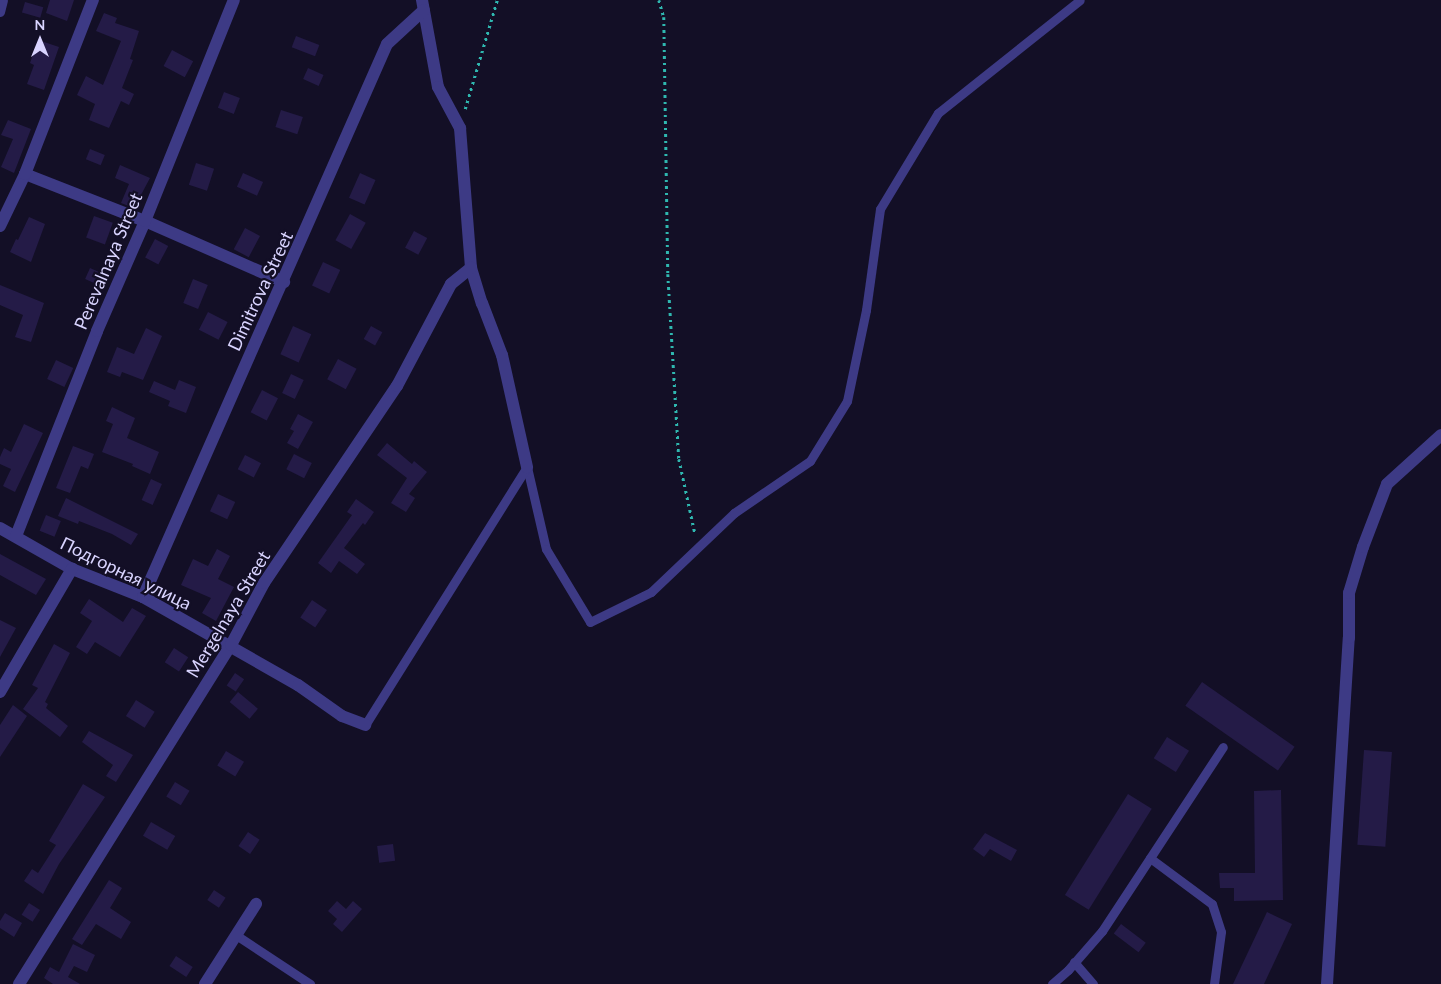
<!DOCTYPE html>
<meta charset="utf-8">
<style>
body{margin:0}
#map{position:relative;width:1441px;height:984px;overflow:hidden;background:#130f26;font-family:Lato,sans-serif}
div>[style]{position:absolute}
.building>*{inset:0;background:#241b47;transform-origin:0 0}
.path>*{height:2.5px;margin-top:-1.25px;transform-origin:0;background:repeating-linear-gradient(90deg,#2fb8b0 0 2.5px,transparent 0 6.5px)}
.service>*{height:9px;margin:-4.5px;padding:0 4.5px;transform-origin:4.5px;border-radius:4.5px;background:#3d3a85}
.minor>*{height:12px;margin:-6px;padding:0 6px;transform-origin:6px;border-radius:6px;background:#3d3a85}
span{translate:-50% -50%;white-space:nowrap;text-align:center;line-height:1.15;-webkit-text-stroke:4.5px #130f26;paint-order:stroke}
.street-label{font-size:18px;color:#d9d4ff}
.north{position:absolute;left:15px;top:15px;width:50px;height:50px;-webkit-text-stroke:4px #130f26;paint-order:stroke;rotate:0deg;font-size:14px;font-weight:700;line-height:20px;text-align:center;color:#d9d4ff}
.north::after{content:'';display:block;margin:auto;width:18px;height:22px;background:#d9d4ff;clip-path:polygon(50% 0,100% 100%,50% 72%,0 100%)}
</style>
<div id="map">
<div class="building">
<i style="clip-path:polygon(50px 0,74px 0,67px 21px,46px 13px)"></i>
<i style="left:25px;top:2px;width:19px;height:11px;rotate:16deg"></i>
<i style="clip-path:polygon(104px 13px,117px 18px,115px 23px,139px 31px,130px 59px,133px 60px,122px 88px,134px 94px,129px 105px,121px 101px,109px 128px,89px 120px,95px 104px,77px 95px,86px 76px,103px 85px,121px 41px,96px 31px)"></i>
<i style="left:296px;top:36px;width:25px;height:12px;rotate:21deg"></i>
<i style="clip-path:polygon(38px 40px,59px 47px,44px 90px,27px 84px,34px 65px,30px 63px)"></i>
<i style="left:172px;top:50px;width:24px;height:18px;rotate:28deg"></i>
<i style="left:308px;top:68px;width:17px;height:12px;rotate:24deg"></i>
<i style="left:224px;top:92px;width:17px;height:17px;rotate:21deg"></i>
<i style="left:281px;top:110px;width:23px;height:18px;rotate:18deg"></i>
<i style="clip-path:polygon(8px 120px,31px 129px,14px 173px,1px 167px,13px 139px,1px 135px)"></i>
<i style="left:90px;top:149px;width:16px;height:11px;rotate:22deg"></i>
<i style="left:196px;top:163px;width:19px;height:23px;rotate:18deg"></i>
<i style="clip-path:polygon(120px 165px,150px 178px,134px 208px,121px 203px,129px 184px,115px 178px)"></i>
<i style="left:243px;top:173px;width:22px;height:15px;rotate:24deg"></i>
<i style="left:360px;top:173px;width:17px;height:27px;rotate:24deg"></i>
<i style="left:350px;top:214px;width:18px;height:30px;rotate:29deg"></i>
<i style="left:94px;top:216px;width:20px;height:23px;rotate:20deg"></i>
<i style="clip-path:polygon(29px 217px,45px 224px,31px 262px,10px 252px,16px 239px,18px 240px)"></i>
<i style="left:245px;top:228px;width:17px;height:24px;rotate:28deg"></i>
<i style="left:414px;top:231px;width:15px;height:19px;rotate:28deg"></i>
<i style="left:155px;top:239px;width:15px;height:21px;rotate:28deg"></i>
<i style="left:323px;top:262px;width:19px;height:26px;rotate:25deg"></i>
<i style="left:90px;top:268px;width:17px;height:12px;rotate:24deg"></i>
<i style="left:193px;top:279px;width:16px;height:26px;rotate:22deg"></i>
<i style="clip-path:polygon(0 285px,44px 303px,31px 342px,15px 337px,23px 315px,0 305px)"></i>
<i style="left:208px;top:312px;width:22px;height:20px;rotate:27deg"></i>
<i style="left:293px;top:326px;width:20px;height:31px;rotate:24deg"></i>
<i style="left:371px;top:326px;width:13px;height:15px;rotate:29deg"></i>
<i style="clip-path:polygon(146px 328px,162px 336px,143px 380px,122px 372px,120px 377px,107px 372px,117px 347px,134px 354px)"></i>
<i style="left:338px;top:359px;width:21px;height:23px;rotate:28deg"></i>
<i style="left:56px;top:360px;width:19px;height:21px;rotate:25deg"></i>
<i style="left:291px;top:374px;width:14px;height:21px;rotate:25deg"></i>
<i style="clip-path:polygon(179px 380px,196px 387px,186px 413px,168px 406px,170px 401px,149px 392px,154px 381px,175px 390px)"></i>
<i style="left:262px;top:390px;width:18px;height:25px;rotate:27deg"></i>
<i style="clip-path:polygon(112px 407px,135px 418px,127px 438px,159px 452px,150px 474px,132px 466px,133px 464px,102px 452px,113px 424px,106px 421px)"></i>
<i style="clip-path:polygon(298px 414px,313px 422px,298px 449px,287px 443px,294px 431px,290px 429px)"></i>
<i style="clip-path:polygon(24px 424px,43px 433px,15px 492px,3px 486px,11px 469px,0 464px,0 457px,4px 448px,11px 452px)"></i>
<i style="clip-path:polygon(387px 443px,412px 464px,414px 461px,427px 472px,409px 494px,415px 498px,406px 512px,391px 503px,407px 478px,377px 455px)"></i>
<i style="clip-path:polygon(73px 446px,94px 454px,88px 469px,81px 466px,70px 493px,56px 488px)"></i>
<i style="left:294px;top:454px;width:20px;height:17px;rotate:27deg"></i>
<i style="left:245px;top:455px;width:18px;height:16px;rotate:27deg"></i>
<i style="left:151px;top:479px;width:12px;height:23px;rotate:24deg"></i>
<i style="left:218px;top:494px;width:19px;height:19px;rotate:25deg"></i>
<i style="clip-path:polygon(66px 498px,138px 534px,131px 545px,112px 534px,79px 521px,78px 524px,58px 516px)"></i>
<i style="clip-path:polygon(356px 499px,374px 512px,365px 525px,363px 523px,344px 548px,365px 564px,357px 574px,339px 561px,331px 573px,318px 563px,352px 515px,347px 512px)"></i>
<i style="left:46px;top:515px;width:16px;height:17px;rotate:22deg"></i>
<i style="clip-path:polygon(217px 549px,230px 556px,218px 579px,234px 587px,216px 621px,202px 613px,211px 598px,181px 585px,193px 559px,208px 566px)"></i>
<i style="clip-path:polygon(0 554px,46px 579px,36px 595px,0 575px)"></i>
<i style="clip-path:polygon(89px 599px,123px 622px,132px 608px,146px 616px,120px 657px,95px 642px,87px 654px,76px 647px,92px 621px,80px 613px)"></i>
<i style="left:312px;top:600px;width:18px;height:21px;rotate:34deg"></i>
<i style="clip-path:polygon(0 620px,16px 628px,0 657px)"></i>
<i style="clip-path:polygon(54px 644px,70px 653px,45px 702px,48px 704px,46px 708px,68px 726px,60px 737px,23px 709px,38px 688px,32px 685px)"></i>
<i style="left:174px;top:648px;width:17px;height:17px;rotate:33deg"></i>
<i style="left:235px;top:673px;width:11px;height:15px;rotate:34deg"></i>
<i style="left:1202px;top:682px;width:113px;height:29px;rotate:35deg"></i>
<i style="left:238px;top:692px;width:26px;height:13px;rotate:40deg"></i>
<i style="left:136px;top:700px;width:22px;height:19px;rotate:32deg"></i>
<i style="clip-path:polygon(13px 705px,27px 716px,0 757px,0 725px)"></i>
<i style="clip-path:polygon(89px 731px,133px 755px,116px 782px,106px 776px,113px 765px,82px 742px)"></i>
<i style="left:1167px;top:737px;width:26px;height:25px;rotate:32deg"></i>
<i style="left:1364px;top:750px;width:28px;height:95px;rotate:4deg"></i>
<i style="left:226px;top:751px;width:21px;height:17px;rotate:31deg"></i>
<i style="left:175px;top:782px;width:17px;height:17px;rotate:31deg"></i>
<i style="clip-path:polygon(83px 784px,105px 797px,59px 864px,43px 894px,24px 881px,32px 869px,38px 873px,56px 845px,49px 841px)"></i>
<i style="clip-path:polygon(1281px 790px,1283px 900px,1234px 901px,1234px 888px,1220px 888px,1219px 873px,1255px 873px,1254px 791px)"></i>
<i style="left:1128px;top:794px;width:28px;height:119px;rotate:32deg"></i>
<i style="left:151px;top:822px;width:28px;height:16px;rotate:30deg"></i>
<i style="left:248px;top:832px;width:14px;height:17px;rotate:34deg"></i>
<i style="clip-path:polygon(985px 833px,1017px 850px,1011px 861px,990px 849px,984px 857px,973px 849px)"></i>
<i style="left:393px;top:844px;width:17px;height:16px;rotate:83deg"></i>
<i style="clip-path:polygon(109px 880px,122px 888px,110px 908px,131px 922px,121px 939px,96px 924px,82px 945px,72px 939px)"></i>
<i style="left:214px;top:890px;width:14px;height:12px;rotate:34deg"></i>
<i style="clip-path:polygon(337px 901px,346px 909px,353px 901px,362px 909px,342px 932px,333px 924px,337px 919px,328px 911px)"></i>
<i style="left:29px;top:903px;width:13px;height:14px;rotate:32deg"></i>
<i style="clip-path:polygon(1267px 912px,1292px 924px,1264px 984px,1233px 984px)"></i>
<i style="clip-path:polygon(5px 913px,22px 923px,14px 937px,0 928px,0 921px)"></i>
<i style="left:1121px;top:924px;width:31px;height:12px;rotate:37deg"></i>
<i style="clip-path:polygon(73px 944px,95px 955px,87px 972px,74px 966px,68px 977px,80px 984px,53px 984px,44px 978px,50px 967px,59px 972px)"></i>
<i style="left:176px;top:956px;width:20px;height:12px;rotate:33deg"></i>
</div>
<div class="path">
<i style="left:659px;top:0;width:18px;rotate:74deg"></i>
<i style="left:664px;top:17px;width:257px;rotate:89.1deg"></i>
<i style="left:668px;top:274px;width:185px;rotate:86.6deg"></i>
<i style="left:679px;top:459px;width:76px;rotate:77.8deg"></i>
<i style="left:465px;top:109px;width:114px;rotate:-73.6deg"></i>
</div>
<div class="service">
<i style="left:0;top:12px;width:12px;rotate:-76deg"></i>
<i style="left:527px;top:467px;width:84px;rotate:77deg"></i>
<i style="left:546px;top:549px;width:85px;rotate:58.9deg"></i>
<i style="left:590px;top:622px;width:68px;rotate:-26.2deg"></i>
<i style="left:651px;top:592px;width:115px;rotate:-43.6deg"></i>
<i style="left:734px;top:513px;width:92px;rotate:-34.4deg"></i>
<i style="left:810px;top:461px;width:70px;rotate:-58.3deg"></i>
<i style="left:847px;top:401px;width:93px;rotate:-78.2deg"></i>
<i style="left:866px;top:310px;width:102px;rotate:-82.1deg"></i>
<i style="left:880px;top:209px;width:112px;rotate:-58.9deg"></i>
<i style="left:938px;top:113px;width:181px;rotate:-38.5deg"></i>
<i style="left:365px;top:725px;width:305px;rotate:-57.9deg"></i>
<i style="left:1150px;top:858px;width:77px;rotate:36.6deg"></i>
<i style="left:1212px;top:904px;width:29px;rotate:72deg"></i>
<i style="left:1221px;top:932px;width:52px;rotate:97.7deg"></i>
<i style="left:236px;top:935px;width:89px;rotate:33.5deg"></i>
<i style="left:1074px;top:962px;width:29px;rotate:49deg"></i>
<i style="left:1052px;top:984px;width:21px;rotate:-41deg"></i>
<i style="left:1068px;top:970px;width:52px;rotate:-48.9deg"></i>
<i style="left:1102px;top:931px;width:220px;rotate:-56.7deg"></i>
</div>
<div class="minor">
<i style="left:422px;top:0;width:88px;rotate:79.6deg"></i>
<i style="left:438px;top:87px;width:47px;rotate:61.8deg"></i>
<i style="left:460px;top:128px;width:140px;rotate:85.5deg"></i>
<i style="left:471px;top:268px;width:37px;rotate:73deg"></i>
<i style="left:482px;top:303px;width:56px;rotate:69deg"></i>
<i style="left:502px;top:355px;width:115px;rotate:77.4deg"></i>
<i style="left:25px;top:174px;width:129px;rotate:21.4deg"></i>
<i style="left:145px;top:221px;width:152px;rotate:23.7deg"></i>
<i style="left:0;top:226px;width:58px;rotate:-64.3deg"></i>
<i style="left:25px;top:174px;width:187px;rotate:-68.7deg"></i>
<i style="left:0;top:528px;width:83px;rotate:29.7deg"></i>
<i style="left:72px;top:569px;width:76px;rotate:21.5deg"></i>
<i style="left:143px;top:597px;width:178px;rotate:29.6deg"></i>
<i style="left:298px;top:685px;width:54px;rotate:35.2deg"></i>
<i style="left:342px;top:716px;width:25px;rotate:21deg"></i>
<i style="left:16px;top:536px;width:220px;rotate:-68.4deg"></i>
<i style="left:97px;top:331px;width:120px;rotate:-66.4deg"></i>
<i style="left:145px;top:221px;width:238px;rotate:-68.1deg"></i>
<i style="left:143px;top:597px;width:604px;rotate:-66.19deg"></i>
<i style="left:387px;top:44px;width:50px;rotate:-42.6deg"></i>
<i style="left:0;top:692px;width:143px;rotate:-59.7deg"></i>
<i style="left:19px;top:984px;width:400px;rotate:-58deg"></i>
<i style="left:231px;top:645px;width:70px;rotate:-62deg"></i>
<i style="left:264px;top:583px;width:238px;rotate:-56deg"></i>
<i style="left:397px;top:386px;width:115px;rotate:-62.1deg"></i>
<i style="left:451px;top:284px;width:26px;rotate:-39deg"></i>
<i style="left:205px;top:984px;width:95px;rotate:-57.5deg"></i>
<i style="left:1327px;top:984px;width:347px;rotate:-86.4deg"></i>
<i style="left:1349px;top:638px;width:45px;rotate:-90deg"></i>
<i style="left:1349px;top:593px;width:48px;rotate:-73.1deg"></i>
<i style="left:1363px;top:547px;width:67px;rotate:-69.1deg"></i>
<i style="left:1387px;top:484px;width:73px;rotate:-42.2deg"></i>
</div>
<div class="street-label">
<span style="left:108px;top:261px;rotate:-67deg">Perevalnaya Street</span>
<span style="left:260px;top:291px;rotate:-65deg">Dimitrova Street</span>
<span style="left:126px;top:573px;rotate:26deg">Подгорная улица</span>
<span style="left:228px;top:614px;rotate:-59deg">Mergelnaya Street</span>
</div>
<div class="north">N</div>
</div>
